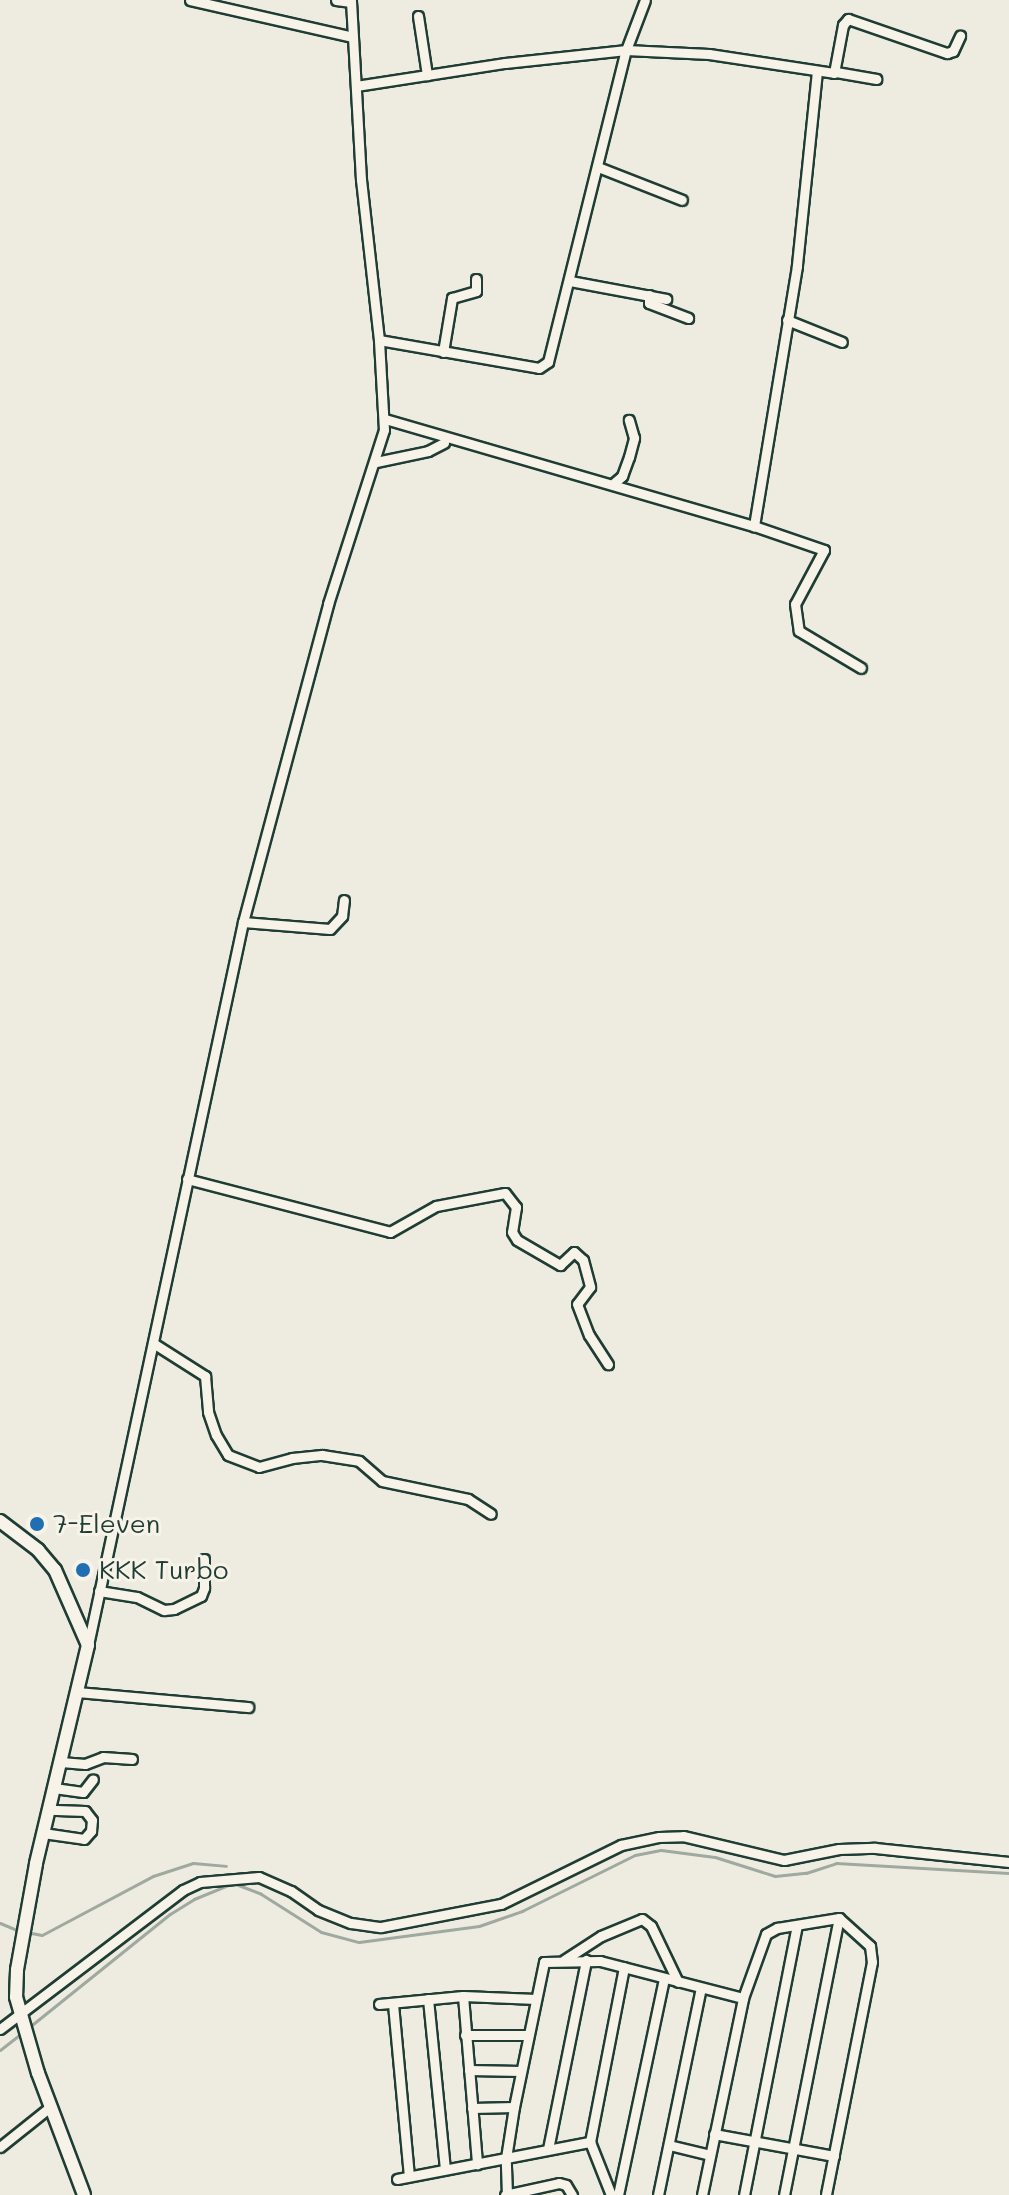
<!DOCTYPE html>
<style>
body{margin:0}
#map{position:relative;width:1009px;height:2195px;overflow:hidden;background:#eeece1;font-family:Mali,sans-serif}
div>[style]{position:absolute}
.stream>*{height:3px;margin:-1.5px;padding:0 1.5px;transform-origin:1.5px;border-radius:1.5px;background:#9fa99f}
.roads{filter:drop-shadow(2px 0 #1f3d34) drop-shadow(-2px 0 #1f3d34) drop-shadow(0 2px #1f3d34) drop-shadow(0 -2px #1f3d34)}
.minor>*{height:9px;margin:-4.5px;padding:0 4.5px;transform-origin:4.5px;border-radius:4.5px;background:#f7f3e8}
.major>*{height:12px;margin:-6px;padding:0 6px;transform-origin:6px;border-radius:6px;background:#f7f3e8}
.dots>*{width:22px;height:22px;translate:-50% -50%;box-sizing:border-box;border:4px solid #f7f3e8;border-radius:50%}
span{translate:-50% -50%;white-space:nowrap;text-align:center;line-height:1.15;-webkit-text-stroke:6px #f7f3e8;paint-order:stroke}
.poi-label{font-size:26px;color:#1f3d34}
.left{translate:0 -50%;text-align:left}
</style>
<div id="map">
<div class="stream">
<i style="left:0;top:1923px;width:21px;rotate:23deg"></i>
<i style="left:26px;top:1932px;width:16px;rotate:11deg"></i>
<i style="left:42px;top:1935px;width:126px;rotate:-28deg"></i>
<i style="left:153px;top:1876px;width:42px;rotate:-18deg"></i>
<i style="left:193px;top:1863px;width:33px;rotate:5deg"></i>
<i style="left:28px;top:2028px;width:182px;rotate:-38.8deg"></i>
<i style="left:170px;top:1914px;width:28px;rotate:-32deg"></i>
<i style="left:194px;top:1899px;width:42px;rotate:-22.3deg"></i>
<i style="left:233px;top:1883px;width:30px;rotate:21deg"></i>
<i style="left:261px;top:1894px;width:71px;rotate:32.3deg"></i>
<i style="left:321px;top:1932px;width:39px;rotate:15deg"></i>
<i style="left:359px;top:1942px;width:121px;rotate:-7.6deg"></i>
<i style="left:479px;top:1926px;width:46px;rotate:-19.2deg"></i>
<i style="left:522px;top:1911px;width:126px;rotate:-26.4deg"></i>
<i style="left:635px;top:1855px;width:26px;rotate:-11deg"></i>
<i style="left:661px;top:1850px;width:54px;rotate:7.4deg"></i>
<i style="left:715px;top:1857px;width:63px;rotate:17.6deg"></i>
<i style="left:775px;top:1876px;width:31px;rotate:-6deg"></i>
<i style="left:806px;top:1873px;width:32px;rotate:-18deg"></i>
<i style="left:836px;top:1863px;width:173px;rotate:3.3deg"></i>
<i style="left:0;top:2050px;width:28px;rotate:-38deg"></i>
</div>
<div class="roads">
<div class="minor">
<i style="left:190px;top:0;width:167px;rotate:12.8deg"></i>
<i style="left:336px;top:0;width:15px;rotate:8deg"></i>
<i style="left:418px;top:16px;width:60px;rotate:81.3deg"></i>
<i style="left:817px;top:71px;width:196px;rotate:95.9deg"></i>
<i style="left:797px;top:266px;width:264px;rotate:99.4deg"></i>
<i style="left:754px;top:526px;width:74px;rotate:18.9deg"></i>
<i style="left:824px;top:550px;width:61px;rotate:118.2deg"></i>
<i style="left:795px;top:604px;width:27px;rotate:82deg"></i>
<i style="left:799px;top:631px;width:72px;rotate:30.8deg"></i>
<i style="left:836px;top:72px;width:41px;rotate:9.9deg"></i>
<i style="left:356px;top:86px;width:151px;rotate:-8.8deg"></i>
<i style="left:505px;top:63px;width:122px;rotate:-6.1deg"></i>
<i style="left:626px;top:50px;width:83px;rotate:2.8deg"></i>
<i style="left:709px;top:54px;width:126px;rotate:8.6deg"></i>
<i style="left:834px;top:73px;width:49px;rotate:-79.4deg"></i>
<i style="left:843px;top:25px;width:8px;rotate:-50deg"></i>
<i style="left:848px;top:19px;width:105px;rotate:19deg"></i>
<i style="left:947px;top:53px;width:6px;rotate:-18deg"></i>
<i style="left:953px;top:51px;width:17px;rotate:-65deg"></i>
<i style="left:598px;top:167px;width:90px;rotate:21.4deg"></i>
<i style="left:570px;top:281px;width:98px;rotate:10.6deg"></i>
<i style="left:649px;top:295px;width:8px;rotate:90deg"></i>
<i style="left:649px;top:303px;width:42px;rotate:21deg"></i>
<i style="left:787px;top:320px;width:59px;rotate:21.8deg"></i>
<i style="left:379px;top:340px;width:162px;rotate:9.9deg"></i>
<i style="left:539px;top:368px;width:11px;rotate:-34deg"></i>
<i style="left:548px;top:362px;width:322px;rotate:-76deg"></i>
<i style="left:626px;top:50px;width:53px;rotate:-69.2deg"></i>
<i style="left:443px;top:352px;width:55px;rotate:-80.5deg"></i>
<i style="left:452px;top:298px;width:25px;rotate:-16deg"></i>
<i style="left:476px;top:291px;width:12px;rotate:-90deg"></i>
<i style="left:385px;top:419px;width:384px;rotate:16.2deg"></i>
<i style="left:376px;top:462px;width:53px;rotate:-11.9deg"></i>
<i style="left:428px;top:451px;width:18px;rotate:-27deg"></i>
<i style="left:614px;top:483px;width:11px;rotate:-41deg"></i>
<i style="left:622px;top:476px;width:20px;rotate:-70deg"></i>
<i style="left:629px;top:457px;width:20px;rotate:-75deg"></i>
<i style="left:634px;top:438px;width:19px;rotate:-106deg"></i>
<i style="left:243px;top:922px;width:87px;rotate:4.6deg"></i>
<i style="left:330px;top:929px;width:18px;rotate:-47deg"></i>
<i style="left:342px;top:916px;width:16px;rotate:-83deg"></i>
<i style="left:187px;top:1179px;width:210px;rotate:14.6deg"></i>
<i style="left:390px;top:1232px;width:53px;rotate:-29.5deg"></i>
<i style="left:436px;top:1206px;width:70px;rotate:-10.7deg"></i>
<i style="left:505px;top:1193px;width:18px;rotate:52deg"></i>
<i style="left:516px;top:1207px;width:25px;rotate:99deg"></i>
<i style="left:512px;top:1232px;width:9px;rotate:58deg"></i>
<i style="left:517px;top:1240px;width:50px;rotate:30.2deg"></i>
<i style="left:560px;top:1265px;width:19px;rotate:-43deg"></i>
<i style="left:574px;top:1252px;width:12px;rotate:42deg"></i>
<i style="left:583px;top:1260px;width:28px;rotate:75deg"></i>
<i style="left:590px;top:1287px;width:21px;rotate:127deg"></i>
<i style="left:577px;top:1304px;width:33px;rotate:69deg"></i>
<i style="left:589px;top:1335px;width:35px;rotate:57deg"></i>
<i style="left:153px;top:1343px;width:62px;rotate:32.4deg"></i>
<i style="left:205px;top:1376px;width:36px;rotate:85deg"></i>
<i style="left:208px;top:1412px;width:24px;rotate:71deg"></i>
<i style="left:216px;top:1435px;width:23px;rotate:59deg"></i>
<i style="left:228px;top:1455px;width:33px;rotate:21deg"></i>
<i style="left:259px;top:1467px;width:34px;rotate:-15deg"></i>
<i style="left:292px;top:1458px;width:30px;rotate:-6deg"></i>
<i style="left:322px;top:1455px;width:37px;rotate:9deg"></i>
<i style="left:359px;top:1461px;width:30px;rotate:41deg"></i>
<i style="left:382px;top:1481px;width:88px;rotate:11.8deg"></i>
<i style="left:468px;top:1499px;width:27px;rotate:33deg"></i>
<i style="left:99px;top:1591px;width:38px;rotate:9deg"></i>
<i style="left:137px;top:1597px;width:30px;rotate:26deg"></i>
<i style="left:164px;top:1610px;width:10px;rotate:-6deg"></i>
<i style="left:174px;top:1609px;width:30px;rotate:-26deg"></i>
<i style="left:201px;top:1596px;width:9px;rotate:-69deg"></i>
<i style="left:204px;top:1588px;width:29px;rotate:-90deg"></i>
<i style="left:88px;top:1645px;width:739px;rotate:-77.9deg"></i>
<i style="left:243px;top:922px;width:329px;rotate:-75deg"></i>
<i style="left:328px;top:604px;width:183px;rotate:-72.2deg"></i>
<i style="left:384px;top:430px;width:90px;rotate:-93.2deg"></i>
<i style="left:379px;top:340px;width:161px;rotate:-96.4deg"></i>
<i style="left:361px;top:180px;width:180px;rotate:-93.2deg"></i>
<i style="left:76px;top:1692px;width:173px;rotate:5deg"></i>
<i style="left:61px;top:1762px;width:24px;rotate:5deg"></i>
<i style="left:85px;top:1764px;width:19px;rotate:-21deg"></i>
<i style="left:103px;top:1757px;width:29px;rotate:4deg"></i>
<i style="left:54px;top:1788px;width:29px;rotate:8deg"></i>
<i style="left:83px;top:1792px;width:16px;rotate:-52deg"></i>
<i style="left:43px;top:1833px;width:41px;rotate:8.3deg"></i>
<i style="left:84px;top:1839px;width:11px;rotate:-49deg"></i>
<i style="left:91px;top:1831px;width:11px;rotate:-85deg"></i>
<i style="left:92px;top:1820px;width:11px;rotate:-128deg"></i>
<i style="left:85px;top:1811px;width:36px;rotate:-178deg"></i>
<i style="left:564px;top:1960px;width:44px;rotate:-33deg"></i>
<i style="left:601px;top:1936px;width:44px;rotate:-22.5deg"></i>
<i style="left:642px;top:1919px;width:11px;rotate:38deg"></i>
<i style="left:651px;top:1926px;width:62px;rotate:64.3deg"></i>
<i style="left:463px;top:1996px;width:169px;rotate:85.2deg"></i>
<i style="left:428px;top:1999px;width:171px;rotate:84.3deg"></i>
<i style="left:379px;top:2004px;width:84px;rotate:-5.4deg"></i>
<i style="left:463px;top:1996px;width:73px;rotate:2.4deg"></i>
<i style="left:393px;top:2004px;width:173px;rotate:84.7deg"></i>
<i style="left:0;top:2029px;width:230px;rotate:-37.2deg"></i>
<i style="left:183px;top:1890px;width:19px;rotate:-25deg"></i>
<i style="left:200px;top:1882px;width:59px;rotate:-4.8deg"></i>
<i style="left:259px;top:1877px;width:35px;rotate:24deg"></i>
<i style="left:291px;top:1891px;width:33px;rotate:35deg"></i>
<i style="left:318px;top:1910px;width:35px;rotate:22deg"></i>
<i style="left:351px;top:1923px;width:30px;rotate:8deg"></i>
<i style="left:381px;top:1927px;width:122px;rotate:-10.9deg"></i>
<i style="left:501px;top:1904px;width:134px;rotate:-26.2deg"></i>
<i style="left:621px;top:1845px;width:39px;rotate:-12deg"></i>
<i style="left:659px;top:1837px;width:24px;rotate:-2deg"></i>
<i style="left:683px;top:1836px;width:104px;rotate:13.4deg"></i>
<i style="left:784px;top:1860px;width:56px;rotate:-11.3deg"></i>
<i style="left:839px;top:1849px;width:36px;rotate:-2deg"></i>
<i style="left:875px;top:1848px;width:135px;rotate:6deg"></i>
<i style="left:465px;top:2035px;width:63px"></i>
<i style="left:469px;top:2070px;width:52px;rotate:1.1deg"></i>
<i style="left:472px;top:2108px;width:42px;rotate:-1.4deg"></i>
<i style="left:714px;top:2134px;width:122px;rotate:10.4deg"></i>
<i style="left:669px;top:2145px;width:42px;rotate:13.7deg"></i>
<i style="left:0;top:2147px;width:64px;rotate:-38.7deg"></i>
<i style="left:548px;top:2149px;width:193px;rotate:-78.6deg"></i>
<i style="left:397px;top:2179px;width:197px;rotate:-10.9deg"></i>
<i style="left:505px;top:2195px;width:55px;rotate:-12.5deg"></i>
<i style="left:559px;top:2183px;width:7px;rotate:16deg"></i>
<i style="left:566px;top:2185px;width:12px;rotate:59deg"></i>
<i style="left:507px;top:2195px;width:37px;rotate:-92deg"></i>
<i style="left:506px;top:2158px;width:52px;rotate:-81.1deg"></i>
<i style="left:514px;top:2107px;width:148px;rotate:-78.3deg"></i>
<i style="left:544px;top:1962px;width:56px;rotate:-1deg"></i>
<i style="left:600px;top:1961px;width:148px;rotate:14.5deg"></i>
<i style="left:611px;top:2195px;width:57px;rotate:-111.6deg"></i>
<i style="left:590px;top:2142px;width:178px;rotate:-79deg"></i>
<i style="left:618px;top:2195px;width:221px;rotate:-78deg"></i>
<i style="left:658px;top:2195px;width:211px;rotate:-78.3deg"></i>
<i style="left:702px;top:2195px;width:201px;rotate:-78.2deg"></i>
<i style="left:743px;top:1998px;width:68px;rotate:-70.2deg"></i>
<i style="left:766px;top:1934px;width:13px;rotate:-29deg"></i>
<i style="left:777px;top:1928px;width:63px;rotate:-9.2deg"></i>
<i style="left:839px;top:1918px;width:42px;rotate:42.1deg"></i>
<i style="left:870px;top:1946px;width:16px;rotate:83deg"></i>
<i style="left:872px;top:1962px;width:237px;rotate:101.2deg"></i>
<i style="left:744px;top:2195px;width:274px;rotate:-78.9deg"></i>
<i style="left:784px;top:2195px;width:282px;rotate:-78.8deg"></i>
</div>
<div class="major">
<i style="left:0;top:1521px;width:48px;rotate:37.3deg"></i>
<i style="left:38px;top:1550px;width:26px;rotate:50deg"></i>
<i style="left:55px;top:1570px;width:82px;rotate:66.3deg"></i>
<i style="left:88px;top:1645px;width:225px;rotate:103.4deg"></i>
<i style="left:36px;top:1864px;width:108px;rotate:100.2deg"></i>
<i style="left:17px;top:1970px;width:27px;rotate:92deg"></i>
<i style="left:16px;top:1997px;width:79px;rotate:73.9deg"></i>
<i style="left:38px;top:2073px;width:130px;rotate:69.3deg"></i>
</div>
</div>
<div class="dots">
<i style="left:37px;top:1524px;background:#1f6fb2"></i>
<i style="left:83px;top:1570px;background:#1f6fb2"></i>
</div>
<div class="poi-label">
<span class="left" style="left:53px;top:1524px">7-Eleven</span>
<span class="left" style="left:99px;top:1570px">KKK Turbo</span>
</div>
</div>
